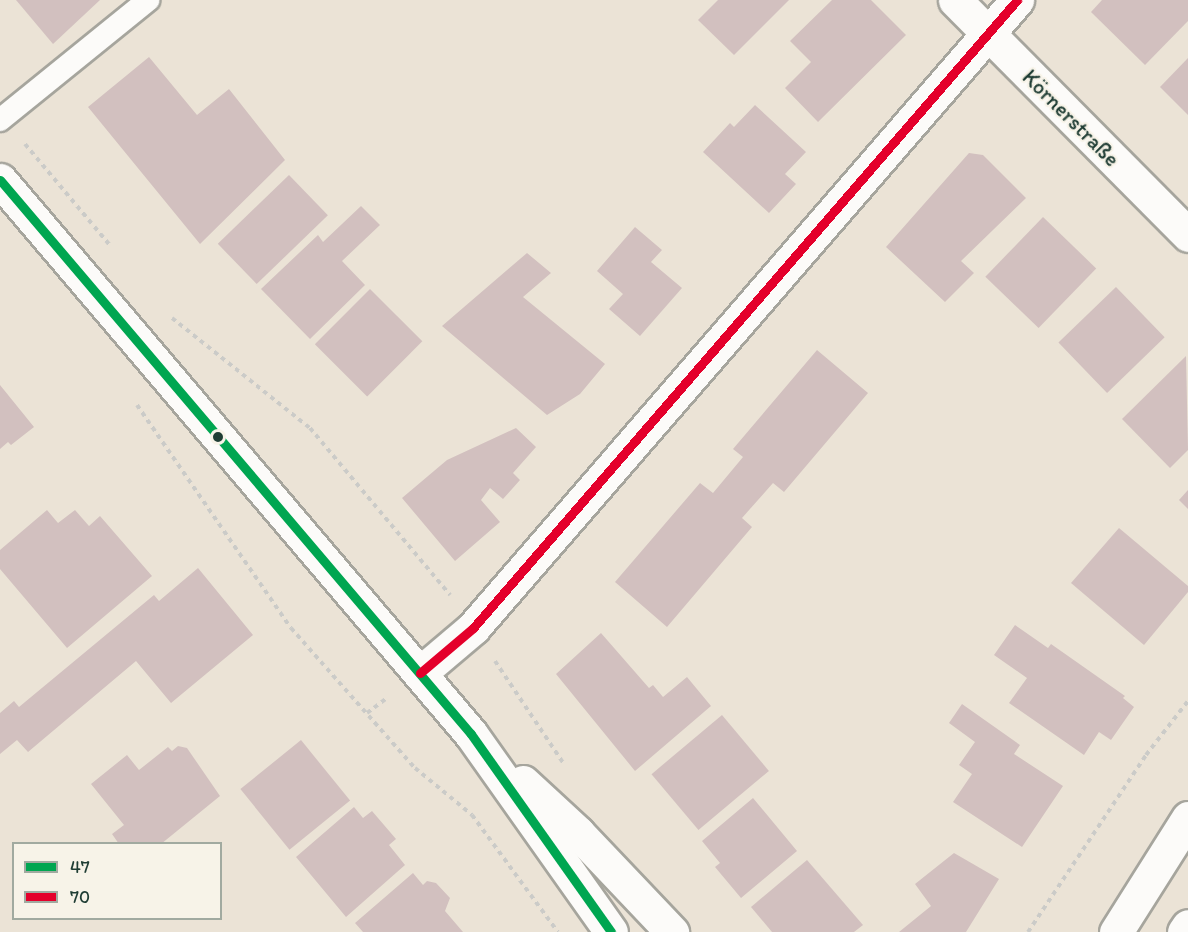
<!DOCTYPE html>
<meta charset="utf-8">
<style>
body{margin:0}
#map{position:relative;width:1188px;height:932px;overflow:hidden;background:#ebe3d6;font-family:Itim,sans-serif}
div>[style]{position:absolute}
.building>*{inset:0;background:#d2c0bf;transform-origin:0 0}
.path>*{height:4px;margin-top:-2px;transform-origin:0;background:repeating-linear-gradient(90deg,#cbcbc8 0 4.5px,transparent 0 9px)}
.roads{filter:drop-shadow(2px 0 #a6a59d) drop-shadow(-2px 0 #a6a59d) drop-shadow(0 2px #a6a59d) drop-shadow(0 -2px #a6a59d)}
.lane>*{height:22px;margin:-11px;padding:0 11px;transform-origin:11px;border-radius:11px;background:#fcfbf9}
.street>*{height:33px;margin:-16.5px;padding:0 16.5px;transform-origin:16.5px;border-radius:16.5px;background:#fcfbf9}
.secondary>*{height:33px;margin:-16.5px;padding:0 16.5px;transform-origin:16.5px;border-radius:16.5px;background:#fcfbf9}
.primary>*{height:33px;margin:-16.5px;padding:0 16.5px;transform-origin:16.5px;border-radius:16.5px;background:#fcfbf9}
.bus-1>*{height:9px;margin:-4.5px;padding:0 4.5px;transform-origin:4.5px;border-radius:4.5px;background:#00a651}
.bus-2>*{height:9px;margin:-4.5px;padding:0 4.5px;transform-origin:4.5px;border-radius:4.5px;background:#e4002b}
.dots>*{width:16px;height:16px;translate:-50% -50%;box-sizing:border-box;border:3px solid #f7f3e8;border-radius:50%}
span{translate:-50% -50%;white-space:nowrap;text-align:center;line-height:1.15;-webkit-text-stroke:4.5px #f7f3e8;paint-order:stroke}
.street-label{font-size:22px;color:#1f3d34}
.legend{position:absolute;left:12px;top:842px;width:210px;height:78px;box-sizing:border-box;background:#f7f3e8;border:2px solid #a1aaa0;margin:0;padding:8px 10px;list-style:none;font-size:18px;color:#1f3d34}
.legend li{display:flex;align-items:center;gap:12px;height:30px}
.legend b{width:30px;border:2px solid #a1aaa0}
</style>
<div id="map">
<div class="building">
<i style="clip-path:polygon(16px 0,100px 0,53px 44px)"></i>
<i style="clip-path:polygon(718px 0,789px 0,734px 55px,698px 20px)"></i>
<i style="clip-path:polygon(832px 0,871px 0,906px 35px,818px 122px,785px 88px,811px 62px,790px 41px)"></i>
<i style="clip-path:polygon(1102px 0,1188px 0,1188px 21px,1145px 65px,1091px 12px)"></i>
<i style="clip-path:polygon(149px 57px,197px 115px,229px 89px,285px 160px,200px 244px,88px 107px)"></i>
<i style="clip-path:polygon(1188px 58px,1188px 115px,1160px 87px)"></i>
<i style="clip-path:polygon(755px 105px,806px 152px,785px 174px,796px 184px,769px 213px,703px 152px,730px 123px,734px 127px)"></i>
<i style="clip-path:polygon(969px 153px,983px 155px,1026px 198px,961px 261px,974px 273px,945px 302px,886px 247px)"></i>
<i style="left:289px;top:175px;width:56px;height:99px;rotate:46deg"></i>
<i style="clip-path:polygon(361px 206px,380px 225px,342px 261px,365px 285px,310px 339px,261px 289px,318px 235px,323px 242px)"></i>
<i style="left:1043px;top:217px;width:74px;height:83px;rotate:44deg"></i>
<i style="clip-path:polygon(635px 227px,662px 250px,651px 262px,682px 288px,640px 336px,609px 309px,623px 294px,597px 271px)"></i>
<i style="clip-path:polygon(527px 253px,551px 273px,523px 297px,605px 364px,580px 394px,547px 415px,442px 326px)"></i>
<i style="left:1116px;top:287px;width:70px;height:80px;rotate:46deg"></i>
<i style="left:370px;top:289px;width:74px;height:78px;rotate:45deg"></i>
<i style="clip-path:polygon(817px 350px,868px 393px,784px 492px,773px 483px,742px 518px,752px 527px,667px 627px,615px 582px,700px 483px,713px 493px,743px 457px,733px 449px)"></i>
<i style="clip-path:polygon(1186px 356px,1188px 450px,1170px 468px,1122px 419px)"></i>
<i style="clip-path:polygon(0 385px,34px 427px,11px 445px,8px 442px,0 449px)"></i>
<i style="clip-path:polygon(516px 428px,536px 447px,513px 473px,520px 480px,503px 499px,490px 488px,481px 500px,500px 522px,455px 561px,402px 498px,447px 460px)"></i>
<i style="clip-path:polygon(1188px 490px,1188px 509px,1179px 500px)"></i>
<i style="clip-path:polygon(47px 510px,58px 523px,75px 510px,89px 526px,100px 516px,152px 576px,67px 648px,0 569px,0 550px)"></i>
<i style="clip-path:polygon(1119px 528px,1188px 586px,1188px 592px,1144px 645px,1071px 583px)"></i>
<i style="clip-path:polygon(198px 568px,253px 635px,171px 703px,136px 661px,28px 752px,17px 740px,0 754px,0 713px,14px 701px,19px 707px,154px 595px,159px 601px)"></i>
<i style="clip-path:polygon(1015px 625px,1048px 648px,1051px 644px,1125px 696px,1123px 698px,1134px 707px,1111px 740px,1099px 732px,1084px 755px,1009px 703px,1027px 678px,994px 655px)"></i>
<i style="clip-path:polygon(601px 633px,649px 688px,653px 685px,663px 697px,687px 677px,711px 706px,635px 771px,556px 674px)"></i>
<i style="clip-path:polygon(962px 704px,1020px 745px,1014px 754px,1063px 786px,1022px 847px,953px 802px,972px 774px,959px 765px,975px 742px,949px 723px)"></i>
<i style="left:722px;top:715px;width:73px;height:92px;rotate:50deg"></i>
<i style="left:301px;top:740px;width:78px;height:78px;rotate:51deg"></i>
<i style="clip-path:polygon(178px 746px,187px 748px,220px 796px,161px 844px,119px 844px,112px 834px,124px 825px,91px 784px,127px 755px,139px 770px,168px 747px,172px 751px)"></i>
<i style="clip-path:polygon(753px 798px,797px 851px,741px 898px,715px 867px,720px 863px,702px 841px)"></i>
<i style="clip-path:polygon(354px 807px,363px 818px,372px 811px,396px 839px,389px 845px,405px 865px,346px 917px,296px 857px)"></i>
<i style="clip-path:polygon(954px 853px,999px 879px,966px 932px,899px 932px,931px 906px,915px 884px)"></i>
<i style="clip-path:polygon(807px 860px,863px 925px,854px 932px,772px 932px,751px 907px)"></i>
<i style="clip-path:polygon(413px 873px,423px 885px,427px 881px,436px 883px,450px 898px,445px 911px,463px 932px,363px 932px,355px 923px)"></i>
</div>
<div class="path">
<i style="left:25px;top:144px;width:131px;rotate:50deg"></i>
<i style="left:172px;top:318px;width:176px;rotate:38.6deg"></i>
<i style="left:310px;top:428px;width:218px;rotate:50deg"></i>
<i style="left:137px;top:405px;width:271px;rotate:55.4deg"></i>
<i style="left:291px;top:628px;width:187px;rotate:48.5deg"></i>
<i style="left:415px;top:768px;width:74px;rotate:39.5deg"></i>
<i style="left:472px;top:815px;width:145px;rotate:53.7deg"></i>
<i style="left:495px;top:661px;width:124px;rotate:56.2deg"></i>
<i style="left:367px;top:713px;width:26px;rotate:-37deg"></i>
<i style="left:1028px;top:932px;width:213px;rotate:-56.3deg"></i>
<i style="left:1146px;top:755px;width:68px;rotate:-52.1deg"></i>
</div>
<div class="roads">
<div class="lane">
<i style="left:0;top:120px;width:191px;rotate:-39deg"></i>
</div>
<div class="street">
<i style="left:955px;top:0;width:331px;rotate:45.2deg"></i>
<i style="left:420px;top:673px;width:70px;rotate:-40.3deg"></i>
<i style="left:473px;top:628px;width:831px;rotate:-49.1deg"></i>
</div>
<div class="secondary">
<i style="left:0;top:180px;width:727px;rotate:49.63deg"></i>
<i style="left:471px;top:734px;width:242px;rotate:54.7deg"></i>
<i style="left:523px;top:782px;width:75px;rotate:42.8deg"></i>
<i style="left:578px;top:833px;width:137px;rotate:46.5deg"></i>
</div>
<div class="primary">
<i style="left:1116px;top:932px;width:135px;rotate:-57.7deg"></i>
<i style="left:1184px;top:932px;width:7px;rotate:-56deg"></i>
</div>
</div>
<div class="bus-1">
<i style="left:0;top:180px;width:727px;rotate:49.63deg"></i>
<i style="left:471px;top:734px;width:242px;rotate:54.7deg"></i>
</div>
<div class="bus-2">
<i style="left:420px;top:673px;width:70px;rotate:-40.3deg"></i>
<i style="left:473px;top:628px;width:831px;rotate:-49.1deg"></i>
</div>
<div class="dots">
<i style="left:218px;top:437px;background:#1f3d34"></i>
</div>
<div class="street-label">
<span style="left:1071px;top:118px;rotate:45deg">Körnerstraße</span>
</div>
<ul class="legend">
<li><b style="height:8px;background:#00a651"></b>47</li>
<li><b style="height:8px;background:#e4002b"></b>70</li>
</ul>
</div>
